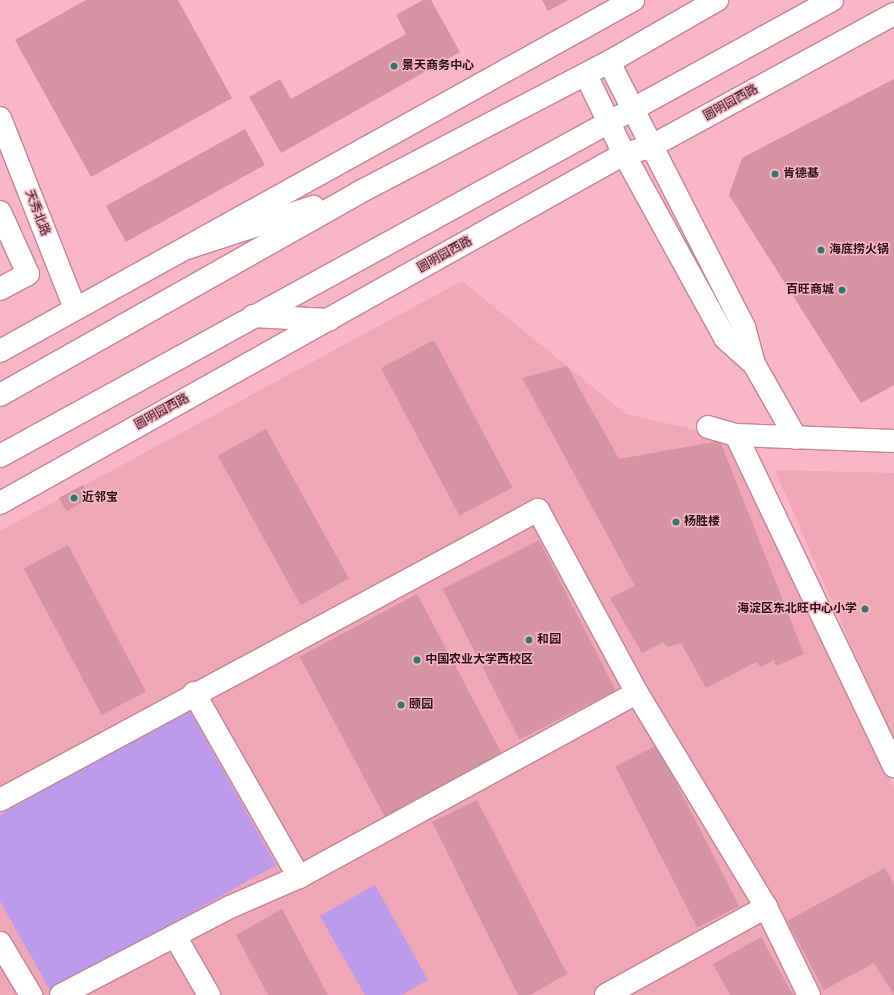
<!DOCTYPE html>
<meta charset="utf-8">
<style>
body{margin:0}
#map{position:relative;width:894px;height:995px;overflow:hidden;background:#f9b6c6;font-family:"Asap Condensed","Noto Sans SC",sans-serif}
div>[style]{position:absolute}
.built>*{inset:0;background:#f0a7b8}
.green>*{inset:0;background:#bd9bec}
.building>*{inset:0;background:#d494a3;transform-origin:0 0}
.roads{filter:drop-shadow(1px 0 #c38493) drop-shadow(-1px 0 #c38493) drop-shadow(0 1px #c38493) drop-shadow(0 -1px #c38493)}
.minor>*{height:22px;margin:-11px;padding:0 11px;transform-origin:11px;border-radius:11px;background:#fff}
.major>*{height:22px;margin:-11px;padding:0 11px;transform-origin:11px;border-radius:11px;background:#fff}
.dots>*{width:11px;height:11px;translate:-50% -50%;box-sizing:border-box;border:2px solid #f9b6c6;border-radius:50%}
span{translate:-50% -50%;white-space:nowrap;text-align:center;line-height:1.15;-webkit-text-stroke:3px #f9b6c6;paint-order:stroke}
.poi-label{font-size:12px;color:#281017;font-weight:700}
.left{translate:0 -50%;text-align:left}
.right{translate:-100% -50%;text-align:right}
.street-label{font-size:12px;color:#281017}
</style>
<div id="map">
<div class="built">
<i style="clip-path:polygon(462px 281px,626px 414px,730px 438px,894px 788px,894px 995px,0 995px,0 531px)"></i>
<i style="clip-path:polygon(775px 470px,894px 473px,894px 744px)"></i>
</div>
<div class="green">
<i style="clip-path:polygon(188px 708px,276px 865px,51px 992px,0 901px,0 815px)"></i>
<i style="clip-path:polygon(375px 885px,428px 980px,401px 995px,365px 995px,320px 916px)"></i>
</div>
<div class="building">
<i style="clip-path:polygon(86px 0,178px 0,232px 98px,91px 177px,15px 40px)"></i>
<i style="clip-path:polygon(423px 0,431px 0,460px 52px,281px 153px,249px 97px,280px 79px,291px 99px,406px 34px,396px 15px)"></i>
<i style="clip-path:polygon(542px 0,568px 0,548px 11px)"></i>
<i style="clip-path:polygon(894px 79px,894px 385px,861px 403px,729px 195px,742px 158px)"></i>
<i style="left:245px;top:129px;width:41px;height:159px;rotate:61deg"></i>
<i style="left:434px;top:340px;width:167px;height:60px;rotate:62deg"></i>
<i style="clip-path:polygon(567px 366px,619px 459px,720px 441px,804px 654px,776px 666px,774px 660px,761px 667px,756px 662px,706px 688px,681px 643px,668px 647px,663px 642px,642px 653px,610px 598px,635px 586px,522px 378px)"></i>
<i style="left:266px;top:429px;width:171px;height:55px;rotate:61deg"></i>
<i style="left:83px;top:485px;width:15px;height:27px;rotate:62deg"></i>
<i style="left:539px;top:540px;width:169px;height:108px;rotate:63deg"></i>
<i style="left:68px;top:545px;width:166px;height:50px;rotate:62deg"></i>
<i style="left:417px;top:594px;width:182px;height:133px;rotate:62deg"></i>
<i style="left:657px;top:745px;width:181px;height:47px;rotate:63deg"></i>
<i style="clip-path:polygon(477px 800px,567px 974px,530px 995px,518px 995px,432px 822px)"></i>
<i style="clip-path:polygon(885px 868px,894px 885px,894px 995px,874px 963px,824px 990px,787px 921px)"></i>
<i style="clip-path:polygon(282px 909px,328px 995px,268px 995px,236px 935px)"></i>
<i style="clip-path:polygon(761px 937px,793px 995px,730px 995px,713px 964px)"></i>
</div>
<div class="roads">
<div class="minor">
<i style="left:586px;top:75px;width:88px;rotate:64.3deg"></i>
<i style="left:624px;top:154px;width:210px;rotate:61.2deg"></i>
<i style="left:725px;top:338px;width:39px;rotate:42deg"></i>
<i style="left:754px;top:364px;width:38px;rotate:-105deg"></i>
<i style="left:744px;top:327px;width:297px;rotate:-117deg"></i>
<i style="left:0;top:118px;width:204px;rotate:68.5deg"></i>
<i style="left:0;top:212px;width:68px;rotate:65.7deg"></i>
<i style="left:28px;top:274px;width:32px;rotate:152deg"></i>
<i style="left:0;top:351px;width:724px;rotate:-29.01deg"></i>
<i style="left:754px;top:364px;width:85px;rotate:60.4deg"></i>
<i style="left:708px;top:427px;width:29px;rotate:16deg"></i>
<i style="left:736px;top:435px;width:158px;rotate:2.2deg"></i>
<i style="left:736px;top:435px;width:367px;rotate:64.5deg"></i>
<i style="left:0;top:503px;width:715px;rotate:-29.22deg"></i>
<i style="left:624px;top:154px;width:27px;rotate:-15deg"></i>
<i style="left:650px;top:147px;width:278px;rotate:-28.6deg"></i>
<i style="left:194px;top:693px;width:212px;rotate:60.3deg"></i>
<i style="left:0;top:800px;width:611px;rotate:-28.33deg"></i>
<i style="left:538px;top:510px;width:208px;rotate:61.6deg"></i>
<i style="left:175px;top:936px;width:68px;rotate:60deg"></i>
<i style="left:0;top:943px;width:61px;rotate:59.2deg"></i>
<i style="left:61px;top:995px;width:191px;rotate:-27.5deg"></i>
<i style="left:230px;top:907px;width:75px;rotate:-23.5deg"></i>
<i style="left:299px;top:877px;width:385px;rotate:-28.6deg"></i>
<i style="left:637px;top:693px;width:250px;rotate:58.9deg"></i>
<i style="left:606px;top:995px;width:183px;rotate:-28.8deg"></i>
<i style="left:766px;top:907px;width:98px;rotate:64deg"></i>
</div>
<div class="major">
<i style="left:187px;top:248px;width:133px;rotate:-18deg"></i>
<i style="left:253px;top:316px;width:76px;rotate:3deg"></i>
<i style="left:0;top:395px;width:411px;rotate:-29.4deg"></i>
<i style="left:358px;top:193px;width:283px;rotate:-27.6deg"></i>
<i style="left:609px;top:62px;width:125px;rotate:-29.9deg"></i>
<i style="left:0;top:456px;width:949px;rotate:-28.73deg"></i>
</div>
</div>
<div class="dots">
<i style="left:394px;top:66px;background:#32786f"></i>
<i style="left:775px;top:174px;background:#32786f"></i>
<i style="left:821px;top:250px;background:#32786f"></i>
<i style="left:842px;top:290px;background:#32786f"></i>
<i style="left:74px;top:498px;background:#32786f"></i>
<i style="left:676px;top:522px;background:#32786f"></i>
<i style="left:865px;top:609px;background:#32786f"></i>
<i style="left:529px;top:640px;background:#32786f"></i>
<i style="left:417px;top:660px;background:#32786f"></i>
<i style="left:401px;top:705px;background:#32786f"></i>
</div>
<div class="poi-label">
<span class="left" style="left:402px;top:66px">景天商务中心</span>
<span class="left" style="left:783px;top:174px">肯德基</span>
<span class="left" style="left:829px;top:250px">海底捞火锅</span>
<span class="right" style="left:834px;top:290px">百旺商城</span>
<span class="left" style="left:82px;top:498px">近邻宝</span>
<span class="left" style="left:684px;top:522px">杨胜楼</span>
<span class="right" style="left:857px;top:609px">海淀区东北旺中心小学</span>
<span class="left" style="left:537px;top:640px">和园</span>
<span class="left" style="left:425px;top:660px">中国农业大学西校区</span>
<span class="left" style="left:409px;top:705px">颐园</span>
</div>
<div class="street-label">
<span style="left:731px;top:103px;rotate:-29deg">圆明园西路</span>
<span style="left:37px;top:213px;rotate:69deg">天秀北路</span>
<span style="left:445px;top:255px;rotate:-29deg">圆明园西路</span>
<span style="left:162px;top:412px;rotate:-29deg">圆明园西路</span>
</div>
</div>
